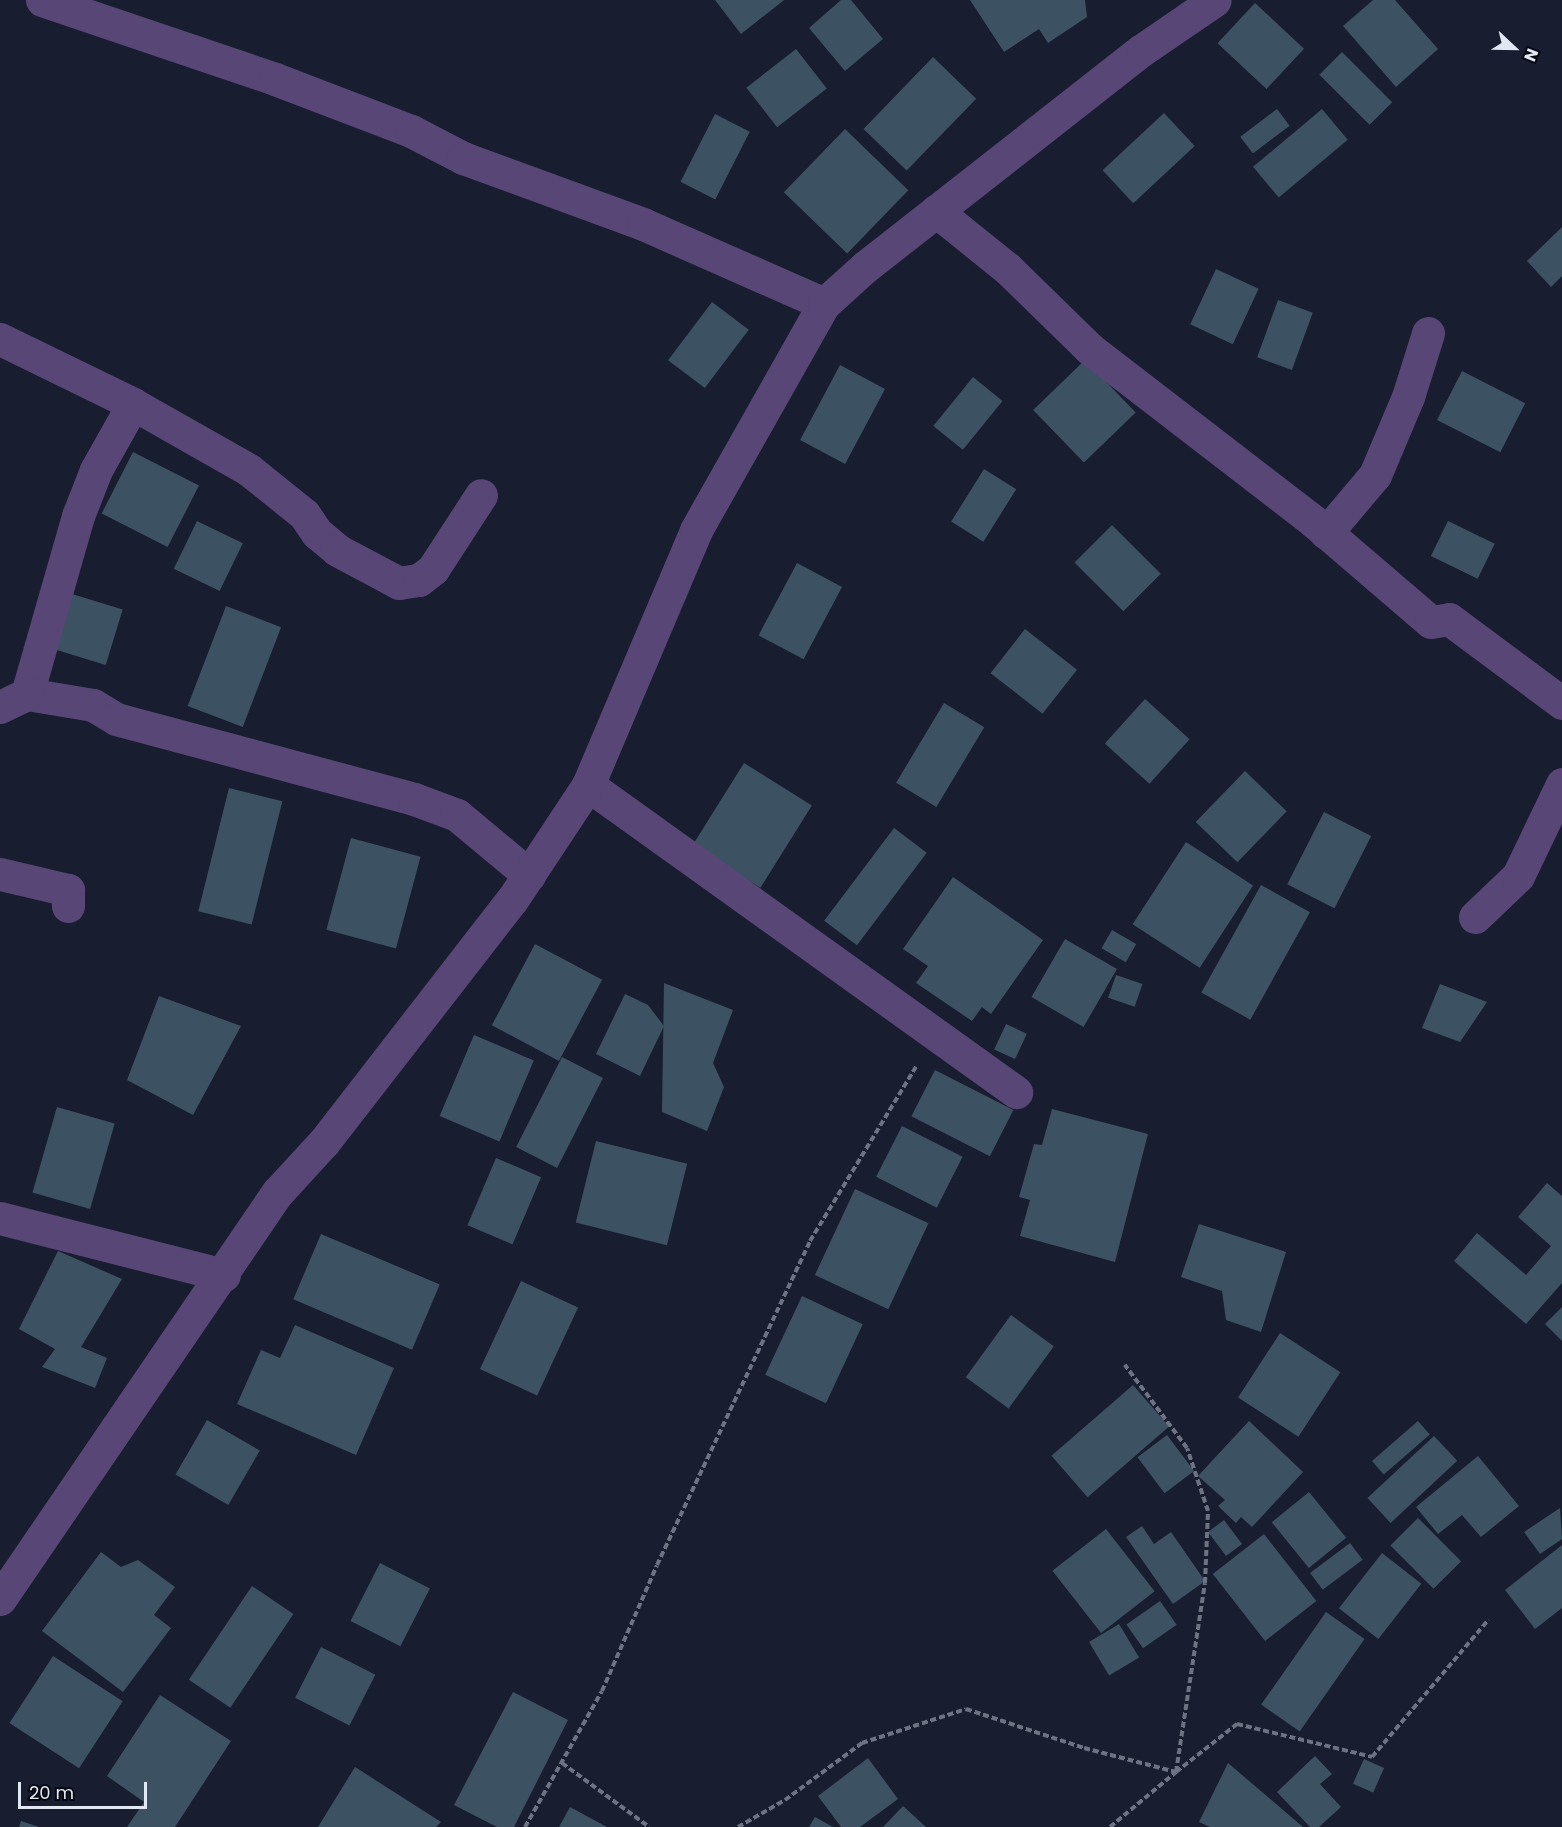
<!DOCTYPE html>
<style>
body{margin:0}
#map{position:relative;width:1562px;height:1827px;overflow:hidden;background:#181d30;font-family:Poppins,sans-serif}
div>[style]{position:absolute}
.building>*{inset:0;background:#3c5262;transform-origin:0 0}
.path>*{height:4px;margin-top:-2px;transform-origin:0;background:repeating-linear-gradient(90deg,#6e7383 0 6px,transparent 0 9px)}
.minor>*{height:33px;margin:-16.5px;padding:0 16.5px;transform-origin:16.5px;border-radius:16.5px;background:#584676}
span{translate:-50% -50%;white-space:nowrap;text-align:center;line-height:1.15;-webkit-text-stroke:4.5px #060810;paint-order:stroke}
.north{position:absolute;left:1484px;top:18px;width:60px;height:60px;-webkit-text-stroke:4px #060810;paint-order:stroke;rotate:112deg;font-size:16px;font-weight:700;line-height:24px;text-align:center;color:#e2e7f4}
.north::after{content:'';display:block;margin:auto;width:21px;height:27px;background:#e2e7f4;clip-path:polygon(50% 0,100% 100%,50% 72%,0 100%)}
.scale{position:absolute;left:18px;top:1782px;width:129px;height:27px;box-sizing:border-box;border:3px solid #e2e7f4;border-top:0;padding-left:8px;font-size:18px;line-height:21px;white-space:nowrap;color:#e2e7f4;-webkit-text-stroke:4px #060810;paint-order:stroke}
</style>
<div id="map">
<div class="building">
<i style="clip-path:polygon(715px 0,784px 0,741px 34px)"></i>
<i style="clip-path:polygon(841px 0,851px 0,883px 39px,845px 71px,809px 28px)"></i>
<i style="clip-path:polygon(970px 0,1085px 0,1087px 17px,1048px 43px,1039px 29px,1004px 52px)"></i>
<i style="clip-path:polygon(1373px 0,1395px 0,1438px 49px,1396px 87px,1343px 26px)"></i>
<i style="left:1255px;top:3px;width:67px;height:55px;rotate:43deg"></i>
<i style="left:796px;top:49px;width:50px;height:63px;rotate:52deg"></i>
<i style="left:1342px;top:52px;width:71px;height:32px;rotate:45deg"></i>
<i style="left:933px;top:57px;width:60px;height:100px;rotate:44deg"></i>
<i style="left:1277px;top:109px;width:21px;height:46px;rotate:53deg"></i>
<i style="left:1322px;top:109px;width:40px;height:90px;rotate:50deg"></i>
<i style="left:1164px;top:113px;width:45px;height:84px;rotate:47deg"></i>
<i style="left:715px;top:114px;width:39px;height:76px;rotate:27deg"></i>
<i style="left:845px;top:129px;width:88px;height:88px;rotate:44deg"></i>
<i style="clip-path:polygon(1562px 227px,1562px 276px,1551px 287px,1527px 261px)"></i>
<i style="left:1216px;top:269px;width:47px;height:61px;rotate:25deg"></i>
<i style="left:1278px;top:300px;width:37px;height:61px;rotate:20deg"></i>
<i style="left:712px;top:302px;width:46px;height:73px;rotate:37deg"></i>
<i style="left:1085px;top:360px;width:73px;height:72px;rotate:46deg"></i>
<i style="left:840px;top:365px;width:51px;height:85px;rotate:28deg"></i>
<i style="left:1462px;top:371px;width:71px;height:55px;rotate:27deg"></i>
<i style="left:973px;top:377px;width:38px;height:63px;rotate:39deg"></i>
<i style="left:133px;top:452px;width:74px;height:69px;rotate:27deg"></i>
<i style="left:984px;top:469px;width:38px;height:62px;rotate:32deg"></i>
<i style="left:197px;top:521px;width:51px;height:53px;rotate:26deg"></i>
<i style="left:1448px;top:521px;width:52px;height:39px;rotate:26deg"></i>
<i style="left:1112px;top:525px;width:69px;height:53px;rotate:45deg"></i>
<i style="left:797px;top:563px;width:51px;height:82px;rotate:28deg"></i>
<i style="left:72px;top:594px;width:53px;height:58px;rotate:17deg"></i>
<i style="left:226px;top:606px;width:59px;height:107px;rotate:21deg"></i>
<i style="left:1025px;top:629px;width:66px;height:56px;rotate:38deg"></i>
<i style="left:1145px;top:699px;width:60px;height:60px;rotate:42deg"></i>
<i style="left:944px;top:703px;width:47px;height:93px;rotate:31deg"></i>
<i style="left:744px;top:763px;width:80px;height:97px;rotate:32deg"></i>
<i style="left:1245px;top:771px;width:58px;height:71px;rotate:44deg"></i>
<i style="left:229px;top:788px;width:55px;height:127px;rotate:14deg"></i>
<i style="left:1324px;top:812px;width:53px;height:81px;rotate:27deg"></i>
<i style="left:894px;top:828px;width:41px;height:116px;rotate:37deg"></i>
<i style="left:351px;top:838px;width:72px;height:95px;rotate:15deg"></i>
<i style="left:1186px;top:842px;width:80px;height:98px;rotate:33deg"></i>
<i style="clip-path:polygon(953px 877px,1043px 940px,991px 1014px,982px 1007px,972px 1021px,916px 983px,928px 966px,903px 949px)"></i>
<i style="left:1261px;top:885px;width:56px;height:123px;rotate:29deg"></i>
<i style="left:1112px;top:930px;width:28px;height:21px;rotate:30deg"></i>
<i style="left:1065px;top:939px;width:60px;height:67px;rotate:30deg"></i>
<i style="left:535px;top:944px;width:76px;height:92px;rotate:28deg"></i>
<i style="left:1116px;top:975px;width:28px;height:24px;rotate:19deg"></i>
<i style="clip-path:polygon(664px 983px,733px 1010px,713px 1063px,724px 1087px,707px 1131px,662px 1112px)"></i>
<i style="clip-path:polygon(1440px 984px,1487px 1002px,1460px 1042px,1422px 1028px)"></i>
<i style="clip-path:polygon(625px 994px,648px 1005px,664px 1026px,640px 1076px,596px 1054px)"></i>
<i style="clip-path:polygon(159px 996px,241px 1026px,193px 1115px,127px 1080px)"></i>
<i style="left:1006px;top:1024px;width:23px;height:28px;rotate:25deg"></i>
<i style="left:474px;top:1035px;width:65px;height:88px;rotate:23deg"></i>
<i style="left:562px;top:1057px;width:46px;height:101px;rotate:27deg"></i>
<i style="left:935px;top:1070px;width:88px;height:52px;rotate:27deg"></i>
<i style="left:57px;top:1107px;width:60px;height:89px;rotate:16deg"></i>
<i style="clip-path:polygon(1052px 1109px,1148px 1134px,1115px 1262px,1020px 1236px,1030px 1200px,1019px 1197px,1034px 1144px,1042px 1145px)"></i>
<i style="left:902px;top:1126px;width:68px;height:57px;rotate:27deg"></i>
<i style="left:596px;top:1141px;width:94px;height:84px;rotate:14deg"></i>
<i style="left:496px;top:1158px;width:49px;height:73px;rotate:23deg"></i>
<i style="clip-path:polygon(1547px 1183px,1562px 1196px,1562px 1283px,1526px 1324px,1454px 1261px,1477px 1233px,1526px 1275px,1551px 1246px,1518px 1217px)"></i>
<i style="left:855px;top:1189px;width:81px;height:95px;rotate:25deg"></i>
<i style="clip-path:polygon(1199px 1224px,1286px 1252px,1261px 1332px,1226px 1320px,1222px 1291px,1181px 1277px)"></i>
<i style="left:321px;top:1234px;width:129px;height:71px;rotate:23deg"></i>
<i style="clip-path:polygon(58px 1251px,122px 1279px,81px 1347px,107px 1358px,95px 1388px,42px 1367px,55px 1349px,19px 1329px)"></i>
<i style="left:521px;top:1281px;width:63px;height:97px;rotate:25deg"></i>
<i style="left:802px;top:1296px;width:67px;height:87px;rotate:25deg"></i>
<i style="clip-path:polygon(1562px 1307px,1562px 1341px,1545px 1324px)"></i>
<i style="left:1011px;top:1315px;width:53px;height:77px;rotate:36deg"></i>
<i style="clip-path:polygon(295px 1325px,394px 1368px,356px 1455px,237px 1404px,261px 1350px,280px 1358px)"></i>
<i style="left:1280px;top:1333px;width:72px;height:77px;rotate:33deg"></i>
<i style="left:1133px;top:1385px;width:55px;height:108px;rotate:49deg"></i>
<i style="left:207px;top:1420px;width:61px;height:63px;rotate:30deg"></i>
<i style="clip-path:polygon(1249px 1421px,1303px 1472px,1252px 1527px,1241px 1517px,1236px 1523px,1218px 1506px,1225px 1500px,1198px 1476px)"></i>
<i style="left:1418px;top:1421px;width:18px;height:61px;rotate:49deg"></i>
<i style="left:1167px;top:1435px;width:45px;height:37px;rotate:53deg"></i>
<i style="left:1434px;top:1436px;width:34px;height:91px;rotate:47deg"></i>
<i style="clip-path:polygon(1478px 1456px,1519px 1506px,1481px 1537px,1462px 1515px,1438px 1534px,1416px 1507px)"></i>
<i style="left:1309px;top:1492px;width:59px;height:48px;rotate:51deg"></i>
<i style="clip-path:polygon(1560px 1508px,1562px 1539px,1540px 1554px,1524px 1532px)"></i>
<i style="left:1418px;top:1518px;width:61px;height:39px;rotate:45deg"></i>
<i style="left:1224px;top:1520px;width:30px;height:20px;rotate:53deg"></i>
<i style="clip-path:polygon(1142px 1526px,1154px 1544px,1171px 1532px,1205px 1581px,1173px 1604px,1126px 1537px)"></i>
<i style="left:1106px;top:1529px;width:79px;height:68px;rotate:52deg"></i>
<i style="left:1264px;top:1534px;width:85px;height:65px;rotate:52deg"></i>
<i style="left:1350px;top:1543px;width:21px;height:50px;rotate:53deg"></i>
<i style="clip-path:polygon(1562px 1545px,1562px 1608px,1535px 1629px,1505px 1590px)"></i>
<i style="clip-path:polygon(101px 1552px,121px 1567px,138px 1560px,175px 1587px,154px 1615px,171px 1628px,123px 1692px,42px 1631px)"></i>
<i style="left:1382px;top:1553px;width:50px;height:70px;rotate:38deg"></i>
<i style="left:380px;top:1563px;width:56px;height:65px;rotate:27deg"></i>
<i style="left:252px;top:1586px;width:50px;height:113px;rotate:34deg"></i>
<i style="left:1160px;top:1601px;width:29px;height:41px;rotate:55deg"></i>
<i style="left:1326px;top:1612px;width:47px;height:113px;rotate:35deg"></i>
<i style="left:1119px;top:1624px;width:39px;height:35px;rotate:59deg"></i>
<i style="left:321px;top:1647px;width:61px;height:57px;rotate:27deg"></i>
<i style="left:53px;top:1656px;width:83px;height:80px;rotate:33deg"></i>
<i style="clip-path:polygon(513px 1692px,568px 1720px,514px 1827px,497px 1827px,454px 1805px)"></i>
<i style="clip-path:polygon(160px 1695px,231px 1741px,175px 1827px,127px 1827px,144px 1802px,107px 1776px)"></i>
<i style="clip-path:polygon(1315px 1756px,1332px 1774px,1320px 1784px,1341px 1807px,1319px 1827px,1310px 1827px,1277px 1792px)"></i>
<i style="clip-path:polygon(868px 1758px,898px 1799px,860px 1827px,841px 1827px,818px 1796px)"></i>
<i style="left:1364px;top:1759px;width:22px;height:27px;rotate:24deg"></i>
<i style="clip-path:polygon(1228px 1763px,1303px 1827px,1210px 1827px,1199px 1822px)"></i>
<i style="clip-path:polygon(355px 1767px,441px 1822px,436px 1827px,318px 1827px)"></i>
<i style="clip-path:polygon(903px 1806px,926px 1827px,883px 1827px)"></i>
<i style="clip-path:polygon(570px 1807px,607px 1827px,559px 1827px)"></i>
<i style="clip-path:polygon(815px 1817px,833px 1827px,809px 1827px)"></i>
<i style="clip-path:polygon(21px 1821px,39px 1827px,19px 1827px)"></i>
</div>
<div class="path">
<i style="left:562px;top:1763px;width:108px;rotate:36.3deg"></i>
<i style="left:525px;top:1827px;width:156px;rotate:-60.5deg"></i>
<i style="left:602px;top:1691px;width:137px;rotate:-66.4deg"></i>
<i style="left:657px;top:1565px;width:358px;rotate:-64.7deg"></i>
<i style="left:810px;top:1241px;width:204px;rotate:-58.7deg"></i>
<i style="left:738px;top:1827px;width:54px;rotate:-29.9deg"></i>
<i style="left:785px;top:1800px;width:96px;rotate:-36.5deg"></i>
<i style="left:862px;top:1743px;width:109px;rotate:-18.1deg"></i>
<i style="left:966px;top:1709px;width:124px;rotate:18.3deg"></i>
<i style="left:1084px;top:1748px;width:95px;rotate:14.6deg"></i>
<i style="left:1176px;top:1772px;width:78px;rotate:-38.2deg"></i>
<i style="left:1237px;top:1724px;width:139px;rotate:13.7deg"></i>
<i style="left:1372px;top:1757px;width:180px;rotate:-49.7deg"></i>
<i style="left:1110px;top:1827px;width:86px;rotate:-39.8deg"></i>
<i style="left:1176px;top:1772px;width:191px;rotate:-81.3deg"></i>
<i style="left:1205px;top:1583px;width:72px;rotate:-87.6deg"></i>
<i style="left:1208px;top:1511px;width:66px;rotate:-108.4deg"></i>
<i style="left:1187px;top:1448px;width:104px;rotate:-126.8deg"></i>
</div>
<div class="minor">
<i style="left:42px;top:0;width:246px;rotate:18.7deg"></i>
<i style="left:275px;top:79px;width:146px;rotate:20.9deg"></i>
<i style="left:411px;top:131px;width:59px;rotate:27.4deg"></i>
<i style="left:463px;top:158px;width:192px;rotate:20.1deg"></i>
<i style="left:643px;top:224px;width:198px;rotate:23.8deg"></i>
<i style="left:936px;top:211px;width:91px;rotate:38.8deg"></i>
<i style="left:1007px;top:268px;width:116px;rotate:44.3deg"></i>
<i style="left:1090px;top:349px;width:282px;rotate:37.6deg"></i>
<i style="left:1313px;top:521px;width:155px;rotate:40.6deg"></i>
<i style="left:1431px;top:622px;width:18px;rotate:-9deg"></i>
<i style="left:1449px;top:619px;width:141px;rotate:36.6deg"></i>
<i style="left:0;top:339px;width:148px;rotate:26deg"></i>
<i style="left:133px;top:404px;width:133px;rotate:29.6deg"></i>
<i style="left:249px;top:470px;width:70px;rotate:38.7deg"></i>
<i style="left:304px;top:514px;width:23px;rotate:56deg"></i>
<i style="left:317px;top:533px;width:26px;rotate:40deg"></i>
<i style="left:337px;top:550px;width:70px;rotate:28deg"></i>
<i style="left:399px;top:583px;width:20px;rotate:-9deg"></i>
<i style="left:419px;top:580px;width:18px;rotate:-38deg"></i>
<i style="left:433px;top:569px;width:88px;rotate:-57deg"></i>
<i style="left:133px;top:404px;width:76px;rotate:119.3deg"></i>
<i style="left:96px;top:470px;width:49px;rotate:111.4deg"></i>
<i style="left:78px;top:516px;width:185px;rotate:106deg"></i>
<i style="left:27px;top:694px;width:67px;rotate:9.5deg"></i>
<i style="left:93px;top:705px;width:27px;rotate:31deg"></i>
<i style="left:116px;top:719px;width:309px;rotate:15deg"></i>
<i style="left:414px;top:799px;width:46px;rotate:20.4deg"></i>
<i style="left:457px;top:815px;width:94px;rotate:39.8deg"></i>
<i style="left:1326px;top:533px;width:76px;rotate:-49.8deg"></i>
<i style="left:1375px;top:475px;width:85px;rotate:-67.1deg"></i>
<i style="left:1408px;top:397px;width:67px;rotate:-72.6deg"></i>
<i style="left:0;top:707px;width:30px;rotate:-26deg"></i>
<i style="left:588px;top:785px;width:527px;rotate:35.65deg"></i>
<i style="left:0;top:874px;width:70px;rotate:13.2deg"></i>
<i style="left:68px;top:890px;width:16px;rotate:90deg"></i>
<i style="left:1475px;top:917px;width:59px;rotate:-43.6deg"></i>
<i style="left:1518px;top:876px;width:102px;rotate:-64.4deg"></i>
<i style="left:0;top:1218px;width:231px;rotate:14.3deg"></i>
<i style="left:0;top:1599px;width:493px;rotate:-55.7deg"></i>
<i style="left:278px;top:1192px;width:68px;rotate:-47.4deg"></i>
<i style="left:324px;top:1142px;width:306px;rotate:-52.2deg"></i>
<i style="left:512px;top:900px;width:138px;rotate:-56.5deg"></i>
<i style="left:588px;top:785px;width:277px;rotate:-67deg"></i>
<i style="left:696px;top:530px;width:260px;rotate:-60.5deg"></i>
<i style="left:824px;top:304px;width:55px;rotate:-42.1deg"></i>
<i style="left:865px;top:267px;width:352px;rotate:-38.1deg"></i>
<i style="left:1142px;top:50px;width:88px;rotate:-34.4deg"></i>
</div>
<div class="north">N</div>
<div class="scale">20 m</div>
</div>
